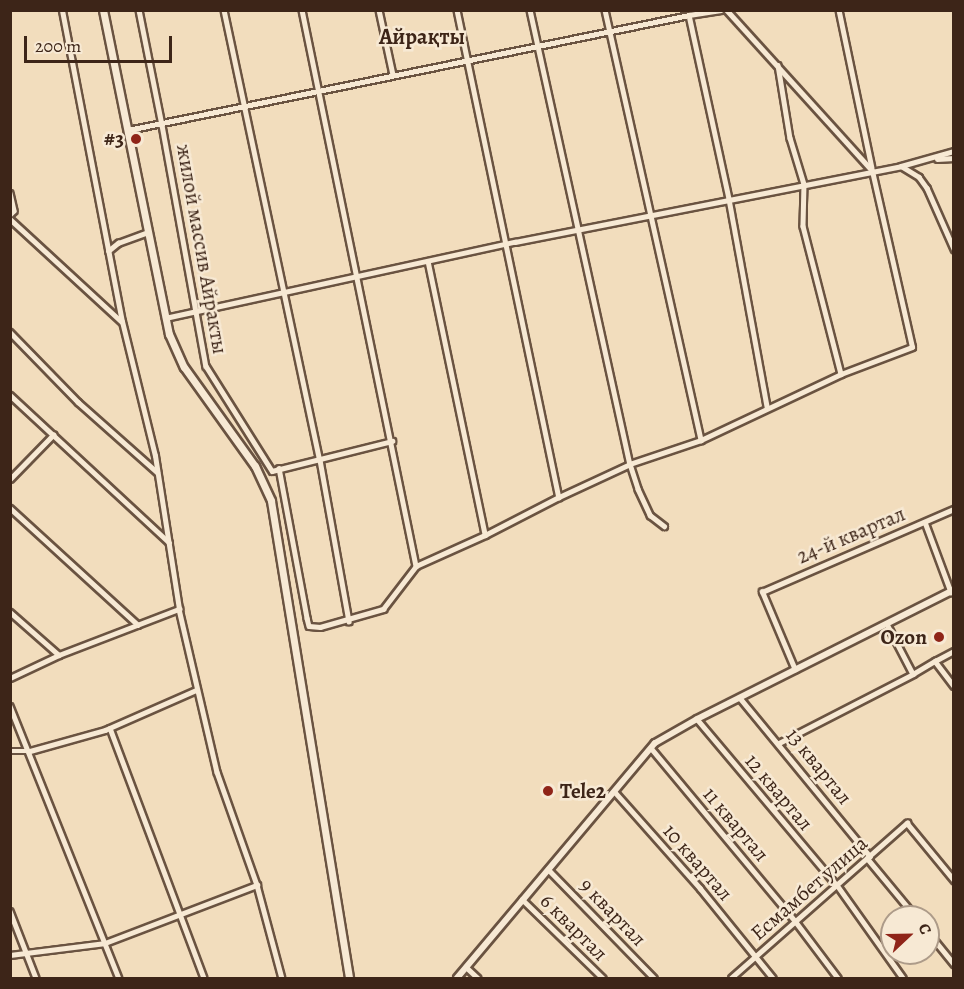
<!DOCTYPE html>
<meta charset="utf-8">
<style>
body{margin:0}
#map{position:relative;width:964px;height:989px;overflow:hidden;background:#f2ddbd;font-family:Alegreya,serif}
div>[style]{position:absolute}
.roads{filter:drop-shadow(2px 0 #6a5341) drop-shadow(-2px 0 #6a5341) drop-shadow(0 2px #6a5341) drop-shadow(0 -2px #6a5341)}
.minor>*{height:4.5px;margin:-2.25px;padding:0 2.25px;transform-origin:2.25px;border-radius:2.25px;background:#f7e9d4}
.tertiary>*{height:6px;margin:-3px;padding:0 3px;transform-origin:3px;border-radius:3px;background:#f7e9d4}
.secondary>*{height:7px;margin:-3.5px;padding:0 3.5px;transform-origin:3.5px;border-radius:3.5px;background:#f7e9d4}
.dots>*{width:16px;height:16px;translate:-50% -50%;box-sizing:border-box;border:3px solid #f7e9d4;border-radius:50%}
span{translate:-50% -50%;white-space:nowrap;text-align:center;line-height:1.15;-webkit-text-stroke:5px #f7e9d4;paint-order:stroke}
.poi-label{font-size:21px;color:#3d2518;font-weight:700}
.right{translate:-100% -50%;text-align:right}
.left{translate:0 -50%;text-align:left}
.street-label{font-size:21px;color:#3d2518}
.neighbourhood-label{font-size:22px;color:#3d2518;font-weight:700}
.frame{position:absolute;inset:0;border:12px solid #3d2518;pointer-events:none}
.north{position:absolute;left:880px;top:905px;width:60px;height:60px;box-sizing:border-box;background:#f7e9d4;border:2px solid #ad9b89;border-radius:50%;rotate:68deg;font-size:16px;font-weight:700;line-height:24px;text-align:center;color:#3d2518}
.north::after{content:'';display:block;margin:auto;width:21px;height:27px;background:#8f2418;clip-path:polygon(50% 0,100% 100%,50% 72%,0 100%)}
.scale{position:absolute;left:24px;top:36px;width:148px;height:27px;box-sizing:border-box;border:3px solid #3d2518;border-top:0;padding-left:8px;font-size:18px;line-height:21px;white-space:nowrap;color:#3d2518;-webkit-text-stroke:4px #f7e9d4;paint-order:stroke}
</style>
<div id="map">
<div class="roads">
<div class="minor">
<i style="left:139px;top:10px;width:117px;rotate:78.7deg"></i>
<i style="left:162px;top:125px;width:245px;rotate:79.7deg"></i>
<i style="left:206px;top:366px;width:124px;rotate:57.8deg"></i>
<i style="left:272px;top:471px;width:124px;rotate:-14deg"></i>
<i style="left:224px;top:10px;width:460px;rotate:78deg"></i>
<i style="left:320px;top:460px;width:164px;rotate:79.8deg"></i>
<i style="left:302px;top:10px;width:568px;rotate:78.41deg"></i>
<i style="left:379px;top:10px;width:66px;rotate:77.8deg"></i>
<i style="left:457px;top:10px;width:498px;rotate:78.2deg"></i>
<i style="left:530px;top:10px;width:465px;rotate:77.6deg"></i>
<i style="left:630px;top:464px;width:26px;rotate:72deg"></i>
<i style="left:638px;top:489px;width:29px;rotate:65deg"></i>
<i style="left:650px;top:515px;width:18px;rotate:38deg"></i>
<i style="left:605px;top:10px;width:441px;rotate:77.4deg"></i>
<i style="left:839px;top:10px;width:161px;rotate:78.2deg"></i>
<i style="left:689px;top:15px;width:32px;rotate:-9deg"></i>
<i style="left:778px;top:65px;width:74px;rotate:80.7deg"></i>
<i style="left:790px;top:138px;width:48px;rotate:73.1deg"></i>
<i style="left:804px;top:184px;width:42px;rotate:91.4deg"></i>
<i style="left:803px;top:226px;width:153px;rotate:75.6deg"></i>
<i style="left:128px;top:130px;width:573px;rotate:-11.58deg"></i>
<i style="left:689px;top:15px;width:188px;rotate:77.7deg"></i>
<i style="left:729px;top:199px;width:211px;rotate:79.6deg"></i>
<i style="left:937px;top:159px;width:17px;rotate:-3deg"></i>
<i style="left:901px;top:166px;width:55px;rotate:-15.8deg"></i>
<i style="left:10px;top:193px;width:18px;rotate:77deg"></i>
<i style="left:14px;top:211px;width:6px;rotate:135deg"></i>
<i style="left:10px;top:219px;width:151px;rotate:42.6deg"></i>
<i style="left:108px;top:251px;width:13px;rotate:-39deg"></i>
<i style="left:118px;top:243px;width:32px;rotate:-20deg"></i>
<i style="left:428px;top:261px;width:280px;rotate:78.2deg"></i>
<i style="left:165px;top:318px;width:358px;rotate:-12.3deg"></i>
<i style="left:515px;top:242px;width:393px;rotate:-11.1deg"></i>
<i style="left:901px;top:166px;width:21px;rotate:31deg"></i>
<i style="left:919px;top:177px;width:14px;rotate:54deg"></i>
<i style="left:927px;top:188px;width:67px;rotate:66.1deg"></i>
<i style="left:10px;top:332px;width:98px;rotate:45.8deg"></i>
<i style="left:78px;top:402px;width:106px;rotate:41.5deg"></i>
<i style="left:10px;top:395px;width:217px;rotate:42.8deg"></i>
<i style="left:279px;top:468px;width:153px;rotate:79.4deg"></i>
<i style="left:307px;top:618px;width:8px;rotate:76deg"></i>
<i style="left:309px;top:626px;width:11px;rotate:5deg"></i>
<i style="left:320px;top:627px;width:66px;rotate:-15.9deg"></i>
<i style="left:383px;top:609px;width:54px;rotate:-52.5deg"></i>
<i style="left:416px;top:566px;width:76px;rotate:-24.2deg"></i>
<i style="left:485px;top:535px;width:83px;rotate:-27.2deg"></i>
<i style="left:559px;top:497px;width:78px;rotate:-24.9deg"></i>
<i style="left:630px;top:464px;width:75px;rotate:-18.7deg"></i>
<i style="left:701px;top:440px;width:155px;rotate:-25.2deg"></i>
<i style="left:841px;top:374px;width:76px;rotate:-20.8deg"></i>
<i style="left:912px;top:347px;width:180px;rotate:-102.8deg"></i>
<i style="left:872px;top:171px;width:217px;rotate:-132.2deg"></i>
<i style="left:10px;top:479px;width:62px;rotate:-45.7deg"></i>
<i style="left:10px;top:508px;width:173px;rotate:42.4deg"></i>
<i style="left:925px;top:522px;width:75px;rotate:69.6deg"></i>
<i style="left:179px;top:609px;width:167px;rotate:76.9deg"></i>
<i style="left:217px;top:772px;width:120px;rotate:70.5deg"></i>
<i style="left:257px;top:885px;width:96px;rotate:75deg"></i>
<i style="left:10px;top:612px;width:65px;rotate:41.3deg"></i>
<i style="left:887px;top:624px;width:56px;rotate:62.5deg"></i>
<i style="left:913px;top:674px;width:26px;rotate:-31deg"></i>
<i style="left:935px;top:661px;width:31px;rotate:53deg"></i>
<i style="left:935px;top:661px;width:21px;rotate:-28deg"></i>
<i style="left:795px;top:670px;width:85px;rotate:-112.9deg"></i>
<i style="left:762px;top:592px;width:209px;rotate:-23.4deg"></i>
<i style="left:10px;top:678px;width:54px;rotate:-25.1deg"></i>
<i style="left:59px;top:655px;width:129px;rotate:-21deg"></i>
<i style="left:179px;top:609px;width:155px;rotate:-98.9deg"></i>
<i style="left:155px;top:456px;width:138px;rotate:-103.8deg"></i>
<i style="left:122px;top:322px;width:318px;rotate:-100.9deg"></i>
<i style="left:740px;top:698px;width:205px;rotate:50.6deg"></i>
<i style="left:10px;top:706px;width:293px;rotate:68.2deg"></i>
<i style="left:697px;top:719px;width:217px;rotate:49.9deg"></i>
<i style="left:837px;top:885px;width:114px;rotate:54.6deg"></i>
<i style="left:110px;top:728px;width:267px;rotate:69.4deg"></i>
<i style="left:779px;top:743px;width:151px;rotate:-27.2deg"></i>
<i style="left:651px;top:748px;width:226px;rotate:50.2deg"></i>
<i style="left:796px;top:922px;width:70px;rotate:53.1deg"></i>
<i style="left:10px;top:751px;width:20px"></i>
<i style="left:30px;top:751px;width:78px;rotate:-15.6deg"></i>
<i style="left:105px;top:730px;width:99px;rotate:-23.7deg"></i>
<i style="left:614px;top:791px;width:130px;rotate:48.4deg"></i>
<i style="left:700px;top:888px;width:116px;rotate:51deg"></i>
<i style="left:867px;top:858px;width:77px;rotate:50.3deg"></i>
<i style="left:548px;top:869px;width:152px;rotate:45.8deg"></i>
<i style="left:522px;top:899px;width:113px;rotate:44.3deg"></i>
<i style="left:10px;top:911px;width:72px;rotate:68.8deg"></i>
<i style="left:928px;top:932px;width:41px;rotate:50.9deg"></i>
<i style="left:10px;top:955px;width:96px;rotate:-7.2deg"></i>
<i style="left:105px;top:943px;width:163px;rotate:-20.9deg"></i>
<i style="left:466px;top:967px;width:16px;rotate:43deg"></i>
<i style="left:731px;top:978px;width:235px;rotate:-41.4deg"></i>
<i style="left:907px;top:823px;width:74px;rotate:50.5deg"></i>
</div>
<div class="tertiary">
<i style="left:457px;top:978px;width:307px;rotate:-49.9deg"></i>
<i style="left:655px;top:743px;width:48px;rotate:-29.7deg"></i>
<i style="left:697px;top:719px;width:288px;rotate:-26.7deg"></i>
</div>
<div class="secondary">
<i style="left:103px;top:10px;width:331px;rotate:78.5deg"></i>
<i style="left:169px;top:334px;width:36px;rotate:66deg"></i>
<i style="left:184px;top:367px;width:122px;rotate:54.4deg"></i>
<i style="left:255px;top:466px;width:38px;rotate:65deg"></i>
<i style="left:271px;top:501px;width:483px;rotate:80.7deg"></i>
</div>
</div>
<div class="dots">
<i style="left:136px;top:139px;background:#8f2418"></i>
<i style="left:939px;top:637px;background:#8f2418"></i>
<i style="left:548px;top:791px;background:#8f2418"></i>
</div>
<div class="poi-label">
<span class="right" style="left:124px;top:139px">#3</span>
<span class="right" style="left:927px;top:637px">Ozon</span>
<span class="left" style="left:560px;top:791px">Tele2</span>
</div>
<div class="street-label">
<span style="left:202px;top:249px;rotate:80deg">жилой массив Айракты</span>
<span style="left:851px;top:535px;rotate:-23deg">24-й квартал</span>
<span style="left:819px;top:766px;rotate:51deg">13 квартал</span>
<span style="left:779px;top:792px;rotate:50deg">12 квартал</span>
<span style="left:736px;top:824px;rotate:50deg">11 квартал</span>
<span style="left:698px;top:862px;rotate:49deg">10 квартал</span>
<span style="left:809px;top:888px;rotate:-41deg">Есмамбет улица</span>
<span style="left:613px;top:912px;rotate:46deg">9 квартал</span>
<span style="left:574px;top:927px;rotate:45deg">6 квартал</span>
</div>
<div class="neighbourhood-label">
<span style="left:422px;top:38px">Айрақты</span>
</div>
<div class="frame"></div>
<div class="north">С</div>
<div class="scale">200 m</div>
</div>
